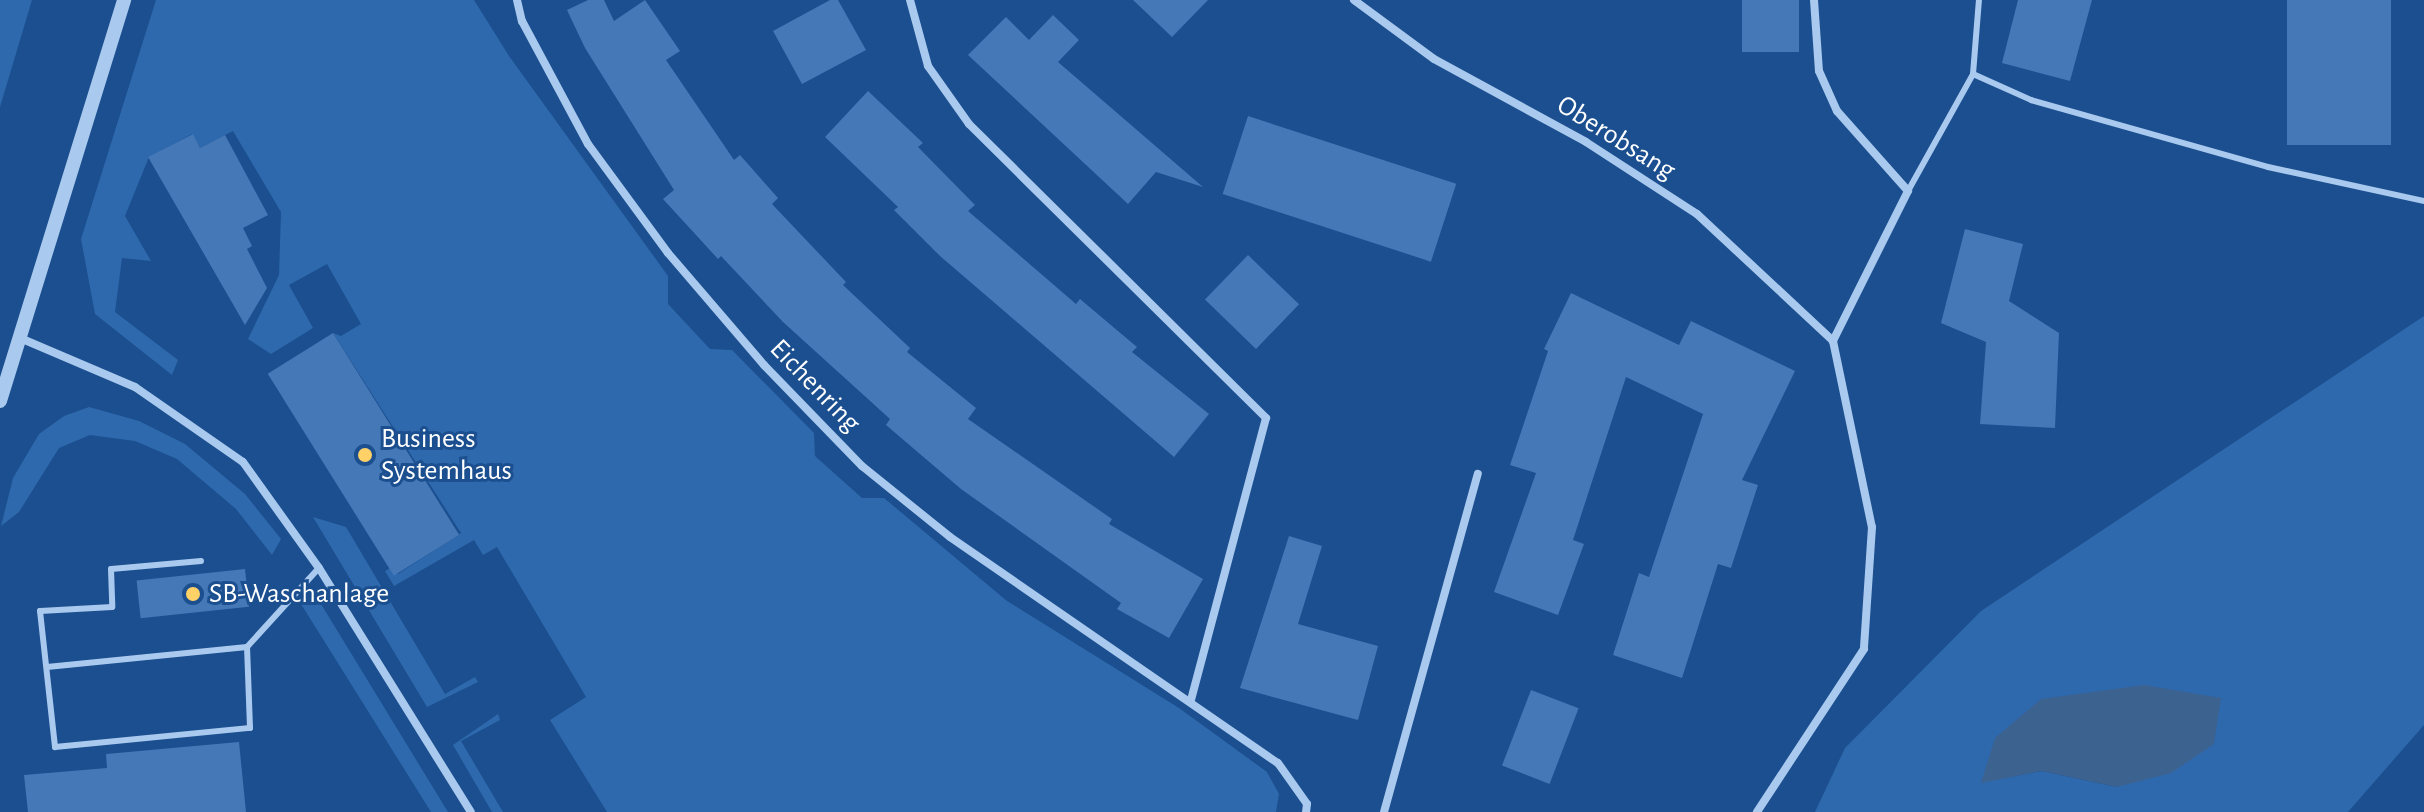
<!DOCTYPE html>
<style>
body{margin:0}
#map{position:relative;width:2424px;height:812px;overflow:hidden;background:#1b4f8f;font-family:"Alegreya Sans",sans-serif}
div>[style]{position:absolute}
.green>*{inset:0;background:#2e69ad}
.water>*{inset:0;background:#3c6290}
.building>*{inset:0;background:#4478b7;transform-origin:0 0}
.service>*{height:6px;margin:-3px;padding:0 3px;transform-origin:3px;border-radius:3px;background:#a9c9ee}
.minor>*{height:8px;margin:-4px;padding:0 4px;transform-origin:4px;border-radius:4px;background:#a9c9ee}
.tertiary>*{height:14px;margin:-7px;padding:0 7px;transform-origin:7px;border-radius:7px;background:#a9c9ee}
.dots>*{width:22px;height:22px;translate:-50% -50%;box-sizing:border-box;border:4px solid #1b4f8f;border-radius:50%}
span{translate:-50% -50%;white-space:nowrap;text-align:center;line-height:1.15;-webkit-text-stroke:6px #1b4f8f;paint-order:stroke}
.street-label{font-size:28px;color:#fff}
.poi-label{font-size:28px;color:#fff}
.left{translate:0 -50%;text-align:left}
</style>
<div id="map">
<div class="green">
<i style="clip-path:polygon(0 0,32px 0,0 107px)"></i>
<i style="clip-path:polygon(156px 0,474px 0,509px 56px,668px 276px,668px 304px,710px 349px,732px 350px,814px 433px,815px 456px,862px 498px,884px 498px,1007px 601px,1179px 708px,1267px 772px,1279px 794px,1276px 812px,607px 812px,550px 720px,586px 697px,497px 547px,483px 555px,474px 540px,394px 586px,385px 571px,392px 567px,398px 574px,461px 533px,333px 333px,341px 336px,361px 324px,327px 264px,289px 285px,313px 328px,271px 354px,248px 339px,279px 275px,281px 212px,233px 131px,200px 148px,192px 134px,149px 157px,125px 216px,151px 261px,122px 258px,115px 312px,178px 360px,172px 375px,95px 314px,81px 239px)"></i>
<i style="clip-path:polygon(evenodd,2424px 316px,2424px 725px,2348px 812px,1815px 812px,1845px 748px,1981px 611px,2424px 316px,2221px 698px,2117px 787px,2042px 771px,1982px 782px,2221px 698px)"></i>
<i style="clip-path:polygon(89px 407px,139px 421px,185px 444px,245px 494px,281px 539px,272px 555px,236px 509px,177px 459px,135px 441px,90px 435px,59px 448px,19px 512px,1px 526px,13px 478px,39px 434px,64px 416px)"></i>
<i style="clip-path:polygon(313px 517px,346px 527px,445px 694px,475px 677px,478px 682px,427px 707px)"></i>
<i style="clip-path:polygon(301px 604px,321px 604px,448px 812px,431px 812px)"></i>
<i style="clip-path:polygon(498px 714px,500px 720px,461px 741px,503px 812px,492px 812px,453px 745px)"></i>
</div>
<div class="water">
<i style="clip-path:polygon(2144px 685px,2221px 698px,2214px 744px,2171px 773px,2117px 787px,2042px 771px,1981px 783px,1995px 738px,2041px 699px)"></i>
</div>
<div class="building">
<i style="clip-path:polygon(588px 0,604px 0,614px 21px,645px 0,680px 51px,666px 60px,734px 160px,740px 155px,778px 198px,772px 204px,846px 282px,843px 285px,910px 348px,907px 352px,976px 408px,968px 419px,1112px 519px,1109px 524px,1203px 579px,1169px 638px,1117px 609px,1121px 603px,961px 489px,886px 425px,890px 419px,783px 322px,721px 256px,718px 259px,663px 199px,674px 190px,585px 48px,567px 10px)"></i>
<i style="clip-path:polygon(830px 0,838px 0,866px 50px,802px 84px,773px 31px)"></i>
<i style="clip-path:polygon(1133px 0,1208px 0,1172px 37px)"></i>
<i style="left:1742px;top:0;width:57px;height:52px"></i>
<i style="clip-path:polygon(2018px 0,2092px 0,2070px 81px,2002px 63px)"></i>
<i style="left:2287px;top:0;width:104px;height:145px"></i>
<i style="clip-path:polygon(1053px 15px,1079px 40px,1058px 62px,1203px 187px,1156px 172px,1128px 204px,968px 55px,1006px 17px,1029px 40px)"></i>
<i style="clip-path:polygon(868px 91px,923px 143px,918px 147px,975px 205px,968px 211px,1076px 304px,1080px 299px,1137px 347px,1132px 352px,1209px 414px,1174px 457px,940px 256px,894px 210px,898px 207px,825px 137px)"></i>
<i style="left:1248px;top:116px;width:219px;height:82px;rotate:18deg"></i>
<i style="clip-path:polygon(193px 134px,200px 148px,225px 135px,268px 215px,243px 228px,252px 246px,247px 249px,267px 288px,245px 325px,148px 157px)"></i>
<i style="clip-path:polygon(1965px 229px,2023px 244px,2009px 301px,2059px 333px,2055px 428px,1980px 424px,1986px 342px,1941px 323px)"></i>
<i style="left:1248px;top:255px;width:71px;height:62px;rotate:44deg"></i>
<i style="clip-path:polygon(1571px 293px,1679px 345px,1691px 321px,1795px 371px,1742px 480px,1758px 485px,1731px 568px,1718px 564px,1682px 678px,1613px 655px,1639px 573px,1649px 577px,1703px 414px,1626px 377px,1573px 540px,1584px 544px,1558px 615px,1494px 592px,1536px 473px,1510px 465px,1548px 351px,1544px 349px)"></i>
<i style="left:333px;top:333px;width:238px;height:77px;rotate:58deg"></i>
<i style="clip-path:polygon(1289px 536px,1322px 546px,1298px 624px,1378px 646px,1358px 720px,1240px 688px)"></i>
<i style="left:245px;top:569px;width:38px;height:109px;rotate:84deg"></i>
<i style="left:1531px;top:690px;width:51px;height:81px;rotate:21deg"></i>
<i style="clip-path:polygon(239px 742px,246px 812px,28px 812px,24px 775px,107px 768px,106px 754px)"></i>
</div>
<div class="service">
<i style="left:1973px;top:74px;width:64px;rotate:24.1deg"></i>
<i style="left:2031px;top:100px;width:246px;rotate:15.8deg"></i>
<i style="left:2268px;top:167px;width:160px;rotate:12.3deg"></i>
<i style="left:1908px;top:191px;width:134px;rotate:-60.9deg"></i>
<i style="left:1973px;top:74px;width:74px;rotate:-85.4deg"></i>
<i style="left:201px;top:561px;width:90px;rotate:174.9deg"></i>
<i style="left:111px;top:569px;width:38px;rotate:88deg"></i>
<i style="left:112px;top:607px;width:72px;rotate:176.8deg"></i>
<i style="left:40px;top:611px;width:137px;rotate:83.7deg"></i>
<i style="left:55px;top:747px;width:196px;rotate:-5.6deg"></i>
<i style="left:250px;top:728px;width:81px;rotate:-92.1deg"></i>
<i style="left:47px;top:667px;width:201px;rotate:-5.7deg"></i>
<i style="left:247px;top:647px;width:107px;rotate:-47.7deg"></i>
</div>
<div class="minor">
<i style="left:517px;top:0;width:22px;rotate:77deg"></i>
<i style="left:522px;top:21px;width:140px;rotate:61.8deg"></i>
<i style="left:588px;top:144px;width:135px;rotate:53.7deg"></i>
<i style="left:668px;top:253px;width:148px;rotate:49.4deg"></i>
<i style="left:764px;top:365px;width:141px;rotate:45.9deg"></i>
<i style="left:862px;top:466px;width:113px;rotate:38.9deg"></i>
<i style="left:950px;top:537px;width:398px;rotate:34.6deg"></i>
<i style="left:1278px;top:763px;width:50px;rotate:54.7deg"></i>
<i style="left:1307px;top:804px;width:8px;rotate:97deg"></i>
<i style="left:910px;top:0;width:68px;rotate:74.7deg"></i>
<i style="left:928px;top:66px;width:71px;rotate:54.7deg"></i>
<i style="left:969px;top:124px;width:418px;rotate:44.7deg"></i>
<i style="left:1266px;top:418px;width:292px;rotate:104.9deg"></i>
<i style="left:1354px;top:0;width:99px;rotate:36.4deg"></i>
<i style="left:1434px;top:59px;width:173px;rotate:28.6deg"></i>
<i style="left:1586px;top:142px;width:132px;rotate:33deg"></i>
<i style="left:1697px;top:214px;width:186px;rotate:43deg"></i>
<i style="left:1833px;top:341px;width:190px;rotate:78.2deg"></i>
<i style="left:1872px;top:527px;width:122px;rotate:93.8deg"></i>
<i style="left:1864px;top:649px;width:195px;rotate:123.3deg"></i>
<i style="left:1814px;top:0;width:71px;rotate:86deg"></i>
<i style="left:1819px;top:71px;width:44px;rotate:65.8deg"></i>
<i style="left:1837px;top:111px;width:107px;rotate:48.4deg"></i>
<i style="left:1908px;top:191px;width:168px;rotate:116.6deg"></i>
<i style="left:20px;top:338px;width:125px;rotate:23.1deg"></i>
<i style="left:135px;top:387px;width:131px;rotate:34.8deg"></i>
<i style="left:243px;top:462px;width:130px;rotate:54.4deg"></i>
<i style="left:319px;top:568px;width:287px;rotate:58.1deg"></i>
<i style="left:1384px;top:812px;width:351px;rotate:-74.5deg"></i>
</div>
<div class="tertiary">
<i style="left:0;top:401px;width:420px;rotate:-72.8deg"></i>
</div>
<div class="dots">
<i style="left:365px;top:455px;background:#ffd166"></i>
<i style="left:193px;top:594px;background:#ffd166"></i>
</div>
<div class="street-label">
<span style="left:1616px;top:138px;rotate:32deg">Oberobsang</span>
<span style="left:815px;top:386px;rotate:46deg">Eichenring</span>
</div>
<div class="poi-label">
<span class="left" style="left:381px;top:455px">Business<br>Systemhaus</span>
<span class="left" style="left:209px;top:594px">SB-Waschanlage</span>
</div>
</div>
